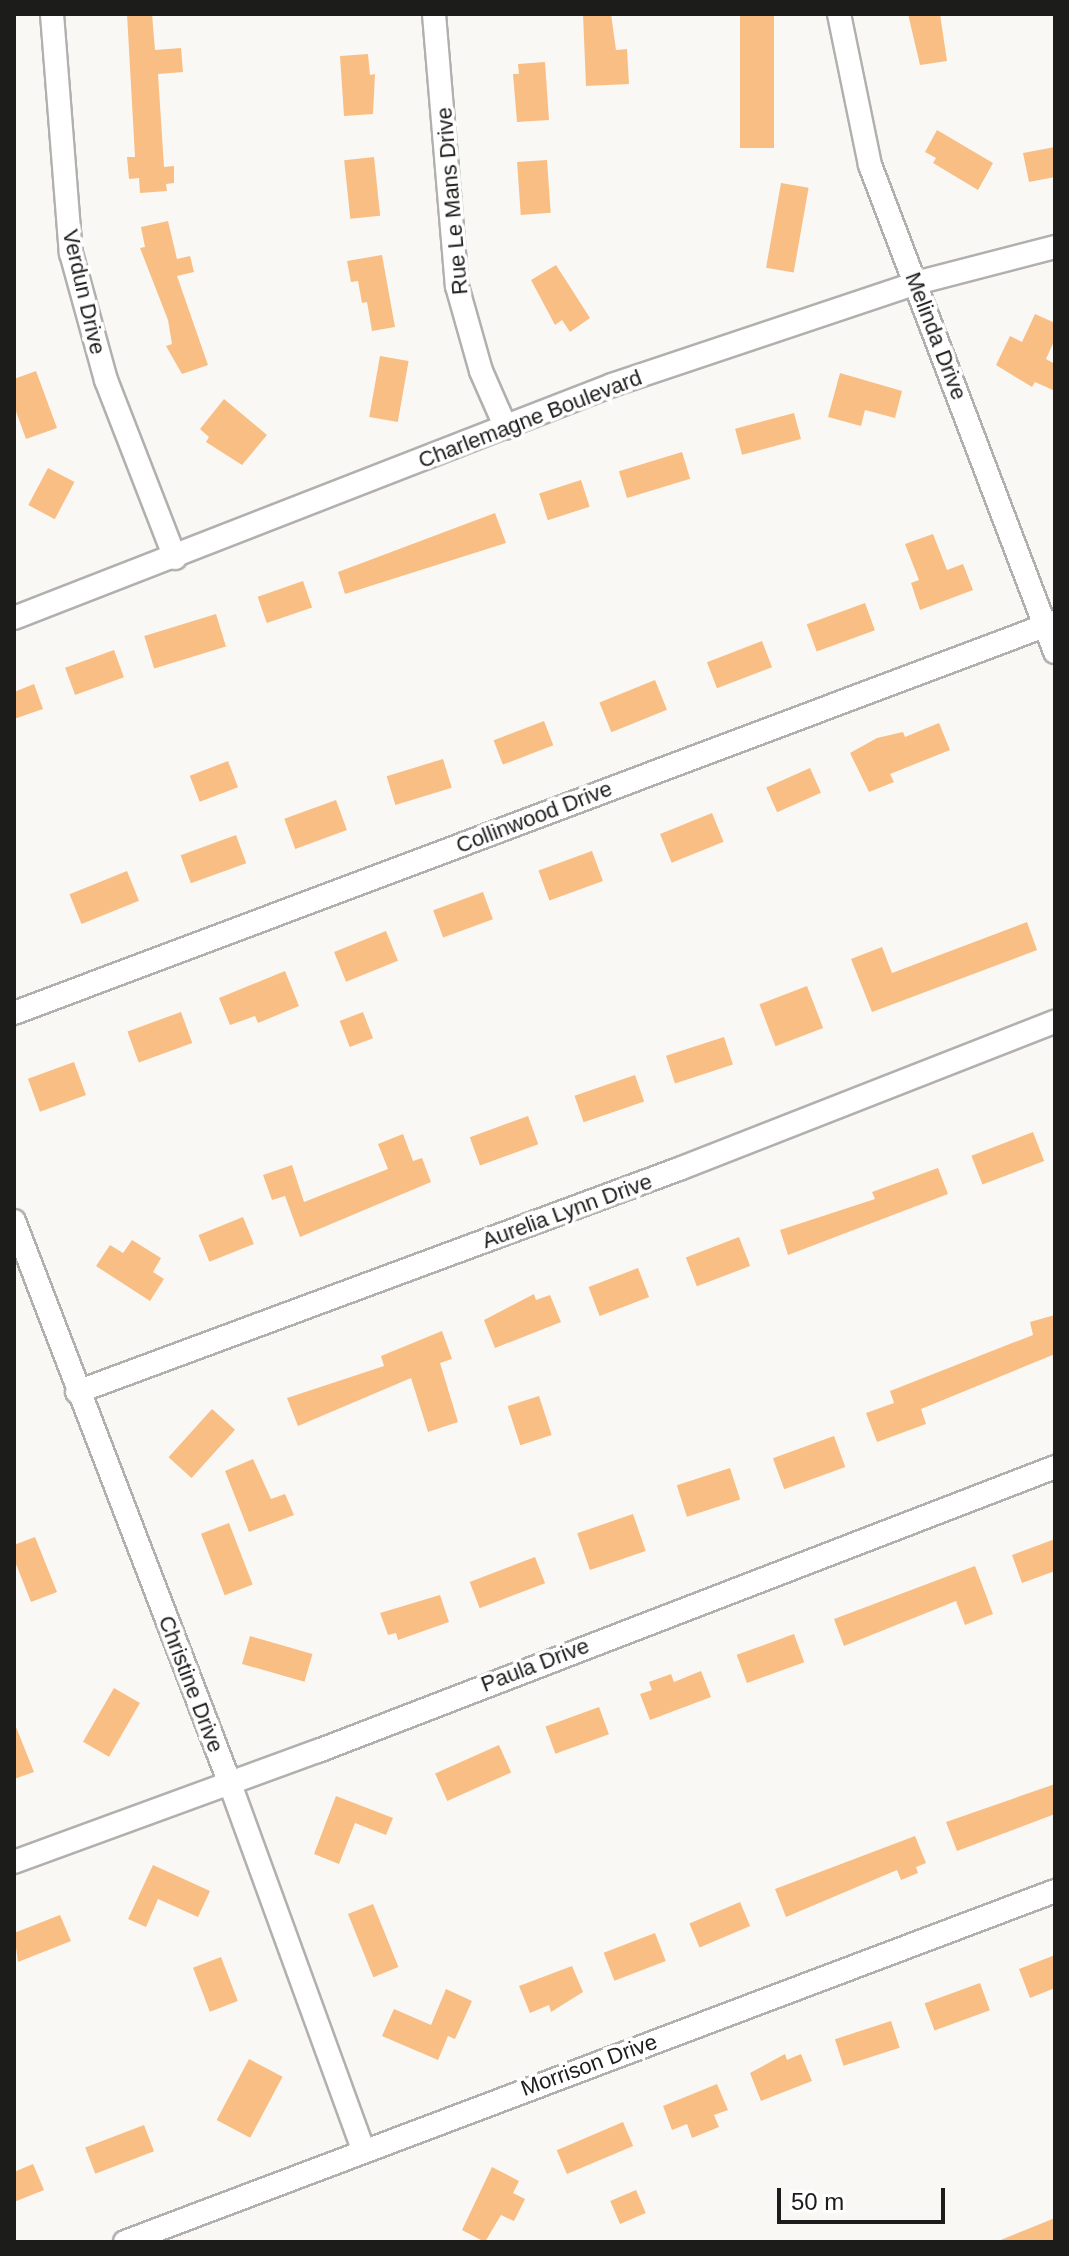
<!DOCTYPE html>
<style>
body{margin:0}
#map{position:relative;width:1069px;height:2256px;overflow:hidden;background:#faf8f5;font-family:Arial,sans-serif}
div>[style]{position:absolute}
.building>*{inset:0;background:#f9be83;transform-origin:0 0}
.roads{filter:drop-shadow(2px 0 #b2b0ae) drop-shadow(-2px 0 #b2b0ae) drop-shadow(0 2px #b2b0ae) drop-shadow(0 -2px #b2b0ae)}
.minor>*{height:22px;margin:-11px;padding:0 11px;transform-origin:11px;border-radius:11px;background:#fff}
span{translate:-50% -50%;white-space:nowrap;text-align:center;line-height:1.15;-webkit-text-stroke:7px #fff;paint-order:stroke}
.street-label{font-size:22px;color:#1c1c1b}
.frame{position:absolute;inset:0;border:16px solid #1c1c1b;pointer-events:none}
.scale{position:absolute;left:777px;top:2188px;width:168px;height:36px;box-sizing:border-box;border:4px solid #1c1c1b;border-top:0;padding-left:10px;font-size:24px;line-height:28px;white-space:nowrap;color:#1c1c1b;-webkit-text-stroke:6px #fff;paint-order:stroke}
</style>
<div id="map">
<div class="building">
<i style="clip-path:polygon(127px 14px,152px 14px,155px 50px,181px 48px,183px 72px,158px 74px,164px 167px,174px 166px,174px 183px,166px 184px,167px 191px,140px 193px,139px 178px,129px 179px,127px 157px,135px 157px)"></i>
<i style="clip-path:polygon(583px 14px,611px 14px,616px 50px,627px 49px,629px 84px,586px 86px)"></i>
<i style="left:740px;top:14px;width:34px;height:134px"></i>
<i style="clip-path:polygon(908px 14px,940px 14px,947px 61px,920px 65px)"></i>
<i style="clip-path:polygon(368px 54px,370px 75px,375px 74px,373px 114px,344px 116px,340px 56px)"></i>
<i style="clip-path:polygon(545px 62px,549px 120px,517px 122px,513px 74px,519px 74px,518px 64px)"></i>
<i style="clip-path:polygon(937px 130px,993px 163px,978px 190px,933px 163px,936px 158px,925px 152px)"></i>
<i style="clip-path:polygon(1055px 147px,1055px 177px,1029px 182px,1023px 153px)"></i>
<i style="left:374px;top:157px;width:59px;height:30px;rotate:84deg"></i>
<i style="left:547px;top:160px;width:53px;height:30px;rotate:86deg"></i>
<i style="left:781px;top:183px;width:28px;height:86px;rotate:10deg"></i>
<i style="clip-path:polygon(168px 221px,177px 259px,190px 256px,194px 272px,177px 276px,208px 365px,182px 374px,166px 346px,172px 344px,168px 320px,140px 248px,145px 247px,141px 227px)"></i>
<i style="clip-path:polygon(382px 255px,395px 327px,372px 331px,367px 302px,362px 303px,358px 281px,351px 282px,347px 261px)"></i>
<i style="clip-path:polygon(556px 265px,590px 318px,570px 332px,562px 320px,555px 325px,531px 280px)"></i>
<i style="clip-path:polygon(1035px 314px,1055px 323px,1055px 339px,1046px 359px,1055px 364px,1055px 391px,1035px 382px,1032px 387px,996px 365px,1010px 336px,1022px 342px)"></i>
<i style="left:380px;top:356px;width:29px;height:62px;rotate:10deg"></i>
<i style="clip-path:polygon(36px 371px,57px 428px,26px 439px,14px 406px,14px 379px)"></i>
<i style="clip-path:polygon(840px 373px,902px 391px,895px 418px,865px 410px,861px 426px,828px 417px)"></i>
<i style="clip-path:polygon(224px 399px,267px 435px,242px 465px,206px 442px,209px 437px,200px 429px)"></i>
<i style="left:794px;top:413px;width:27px;height:61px;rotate:75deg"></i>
<i style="left:682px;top:452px;width:28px;height:66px;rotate:73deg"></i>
<i style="left:48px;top:468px;width:30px;height:42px;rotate:28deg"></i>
<i style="left:581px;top:480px;width:28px;height:44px;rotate:72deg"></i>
<i style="clip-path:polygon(495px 513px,506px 543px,345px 594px,338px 572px)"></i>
<i style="clip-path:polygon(933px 534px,947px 570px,963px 564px,973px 590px,920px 610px,911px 583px,919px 580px,905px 544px)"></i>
<i style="left:303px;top:581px;width:28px;height:48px;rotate:71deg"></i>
<i style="left:865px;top:603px;width:29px;height:62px;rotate:70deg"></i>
<i style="left:216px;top:614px;width:34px;height:75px;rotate:73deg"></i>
<i style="left:762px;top:641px;width:28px;height:59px;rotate:69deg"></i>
<i style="left:114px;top:650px;width:29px;height:52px;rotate:70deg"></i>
<i style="left:655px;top:680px;width:32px;height:60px;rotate:68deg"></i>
<i style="clip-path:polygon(34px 684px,43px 709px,14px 719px,14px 692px)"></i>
<i style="left:544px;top:721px;width:26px;height:54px;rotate:69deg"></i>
<i style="clip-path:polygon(939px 723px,950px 750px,890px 774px,894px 782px,869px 792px,850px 753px,877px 738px,903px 732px,905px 737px)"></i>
<i style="left:443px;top:759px;width:30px;height:59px;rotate:73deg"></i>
<i style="left:228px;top:761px;width:28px;height:41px;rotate:69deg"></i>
<i style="left:810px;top:768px;width:27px;height:48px;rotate:66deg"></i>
<i style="left:336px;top:800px;width:32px;height:55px;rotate:70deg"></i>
<i style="left:712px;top:813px;width:31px;height:56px;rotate:68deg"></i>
<i style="left:236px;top:835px;width:30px;height:59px;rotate:70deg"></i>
<i style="left:592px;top:851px;width:32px;height:57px;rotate:70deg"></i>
<i style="left:127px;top:871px;width:32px;height:62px;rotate:68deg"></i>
<i style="left:483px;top:892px;width:29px;height:53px;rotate:70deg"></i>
<i style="clip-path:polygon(1027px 922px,1037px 950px,872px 1012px,851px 959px,882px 947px,892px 973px)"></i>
<i style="left:386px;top:931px;width:32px;height:56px;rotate:68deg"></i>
<i style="clip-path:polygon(285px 971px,299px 1006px,258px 1023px,255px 1016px,230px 1025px,219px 998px)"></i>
<i style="left:807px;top:986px;width:45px;height:51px;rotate:69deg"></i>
<i style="left:181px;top:1012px;width:33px;height:57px;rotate:70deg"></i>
<i style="left:363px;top:1012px;width:28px;height:25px;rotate:69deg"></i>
<i style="left:724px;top:1037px;width:29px;height:61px;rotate:72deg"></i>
<i style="left:74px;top:1062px;width:35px;height:49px;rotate:70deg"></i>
<i style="left:635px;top:1075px;width:28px;height:64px;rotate:71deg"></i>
<i style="left:528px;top:1116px;width:30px;height:62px;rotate:70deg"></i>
<i style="left:1033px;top:1132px;width:31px;height:66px;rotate:69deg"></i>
<i style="clip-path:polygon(403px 1134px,413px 1161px,422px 1158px,431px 1182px,300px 1237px,285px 1196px,272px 1200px,263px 1175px,292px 1165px,304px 1202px,388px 1169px,378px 1144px)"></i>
<i style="clip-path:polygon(938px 1168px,948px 1194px,788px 1255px,780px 1230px,875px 1199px,872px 1192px)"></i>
<i style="left:243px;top:1217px;width:29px;height:48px;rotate:68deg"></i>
<i style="left:739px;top:1237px;width:31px;height:57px;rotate:69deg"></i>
<i style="clip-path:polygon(132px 1240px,161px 1258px,153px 1272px,164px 1279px,150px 1301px,96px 1266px,110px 1245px,123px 1253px)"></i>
<i style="left:638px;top:1268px;width:31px;height:53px;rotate:69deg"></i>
<i style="clip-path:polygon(534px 1294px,536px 1300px,550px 1295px,561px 1322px,495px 1348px,484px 1320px)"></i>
<i style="clip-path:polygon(1055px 1315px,1055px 1354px,921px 1409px,926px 1424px,877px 1442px,866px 1413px,894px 1403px,890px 1391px,1033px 1335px,1030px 1322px)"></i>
<i style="clip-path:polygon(442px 1331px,452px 1359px,440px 1363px,458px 1422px,428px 1432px,411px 1378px,298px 1426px,287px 1398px,384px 1366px,381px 1356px)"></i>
<i style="left:539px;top:1396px;width:41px;height:33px;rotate:72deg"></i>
<i style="left:212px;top:1409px;width:31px;height:65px;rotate:42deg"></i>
<i style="left:834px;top:1436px;width:33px;height:65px;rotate:70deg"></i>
<i style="clip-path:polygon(253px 1459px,271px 1499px,285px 1494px,294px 1515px,249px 1532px,225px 1471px)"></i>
<i style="left:730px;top:1468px;width:33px;height:56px;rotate:72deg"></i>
<i style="left:633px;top:1514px;width:39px;height:59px;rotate:71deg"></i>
<i style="left:229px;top:1523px;width:66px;height:30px;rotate:69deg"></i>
<i style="clip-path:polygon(35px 1537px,57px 1592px,31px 1602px,14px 1559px,14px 1545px)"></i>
<i style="clip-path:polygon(1055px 1539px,1055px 1571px,1022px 1583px,1012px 1555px)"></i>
<i style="left:535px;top:1557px;width:28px;height:70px;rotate:69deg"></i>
<i style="clip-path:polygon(975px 1566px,993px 1614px,965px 1625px,956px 1601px,844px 1646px,834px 1619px)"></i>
<i style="clip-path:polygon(440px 1595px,449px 1622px,398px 1640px,396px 1633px,388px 1635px,380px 1613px)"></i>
<i style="left:794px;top:1634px;width:30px;height:61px;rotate:70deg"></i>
<i style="left:250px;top:1636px;width:65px;height:29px;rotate:16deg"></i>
<i style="clip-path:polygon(701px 1671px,711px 1697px,650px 1720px,640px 1694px,652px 1690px,649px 1682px,671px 1674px,674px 1682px)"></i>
<i style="left:114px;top:1688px;width:30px;height:62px;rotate:30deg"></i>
<i style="left:599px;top:1707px;width:29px;height:57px;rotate:70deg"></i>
<i style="clip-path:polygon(14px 1722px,34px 1772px,14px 1779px)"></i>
<i style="left:499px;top:1745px;width:30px;height:70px;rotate:66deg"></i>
<i style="clip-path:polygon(1055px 1784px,1055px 1814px,957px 1851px,946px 1822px)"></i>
<i style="clip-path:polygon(336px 1796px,393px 1818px,386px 1835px,355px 1823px,339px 1864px,314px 1854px)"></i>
<i style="clip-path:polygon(915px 1836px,926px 1863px,916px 1867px,918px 1873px,901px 1880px,897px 1870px,786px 1917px,775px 1889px)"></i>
<i style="clip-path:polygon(153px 1865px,210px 1891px,198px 1917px,158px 1899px,146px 1927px,128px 1919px)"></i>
<i style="left:740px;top:1902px;width:26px;height:55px;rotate:67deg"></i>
<i style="left:373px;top:1904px;width:68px;height:27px;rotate:68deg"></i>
<i style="clip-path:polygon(60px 1915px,71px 1941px,18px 1962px,14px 1933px)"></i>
<i style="left:655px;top:1933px;width:30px;height:55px;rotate:69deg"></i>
<i style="clip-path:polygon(1055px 1955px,1055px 1988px,1030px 1998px,1019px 1969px)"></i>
<i style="left:221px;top:1957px;width:47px;height:30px;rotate:69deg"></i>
<i style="clip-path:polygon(572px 1966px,583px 1992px,551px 2012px,549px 2005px,530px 2013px,519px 1986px)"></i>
<i style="left:980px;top:1983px;width:29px;height:59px;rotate:70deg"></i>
<i style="clip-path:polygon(446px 1989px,472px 2001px,455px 2039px,448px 2036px,438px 2060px,382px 2036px,394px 2009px,431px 2025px)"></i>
<i style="left:891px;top:2021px;width:28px;height:59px;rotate:72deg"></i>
<i style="clip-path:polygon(785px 2054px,787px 2060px,801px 2054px,812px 2081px,761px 2101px,750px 2073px)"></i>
<i style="left:249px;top:2059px;width:38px;height:69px;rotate:28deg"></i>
<i style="clip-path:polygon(717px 2084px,728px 2110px,714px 2115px,719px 2127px,692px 2138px,687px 2124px,672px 2130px,663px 2106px)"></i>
<i style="left:623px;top:2122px;width:26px;height:72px;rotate:67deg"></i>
<i style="left:144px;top:2125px;width:28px;height:63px;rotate:69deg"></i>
<i style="clip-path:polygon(33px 2164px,44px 2190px,14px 2202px,14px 2172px)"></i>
<i style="clip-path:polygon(492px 2167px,519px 2181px,513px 2193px,525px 2199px,514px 2221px,501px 2215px,485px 2242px,462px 2230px)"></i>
<i style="left:636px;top:2190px;width:25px;height:28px;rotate:67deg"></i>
<i style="clip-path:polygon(1055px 2218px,1055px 2242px,998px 2242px,998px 2241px)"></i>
</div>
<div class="roads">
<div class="minor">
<i style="left:52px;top:14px;width:240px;rotate:85.5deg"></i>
<i style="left:71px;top:253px;width:132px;rotate:74.6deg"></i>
<i style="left:106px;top:380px;width:191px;rotate:68.8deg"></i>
<i style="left:434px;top:14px;width:273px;rotate:85.2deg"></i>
<i style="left:457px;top:286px;width:88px;rotate:74.2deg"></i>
<i style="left:481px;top:371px;width:62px;rotate:66.3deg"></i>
<i style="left:839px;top:14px;width:154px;rotate:78.4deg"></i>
<i style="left:870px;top:165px;width:521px;rotate:69.2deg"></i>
<i style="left:14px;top:618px;width:642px;rotate:-21.29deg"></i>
<i style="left:612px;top:385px;width:321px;rotate:-18.5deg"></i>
<i style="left:916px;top:283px;width:144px;rotate:-14.5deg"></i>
<i style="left:14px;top:1013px;width:1112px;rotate:-20.59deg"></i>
<i style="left:14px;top:1221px;width:600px;rotate:69deg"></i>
<i style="left:229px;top:1781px;width:392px;rotate:70deg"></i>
<i style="left:77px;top:1392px;width:642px;rotate:-20.33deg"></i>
<i style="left:679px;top:1169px;width:404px;rotate:-21.4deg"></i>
<i style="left:14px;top:1862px;width:324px;rotate:-20.1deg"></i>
<i style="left:318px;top:1751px;width:790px;rotate:-21.07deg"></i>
<i style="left:125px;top:2242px;width:994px;rotate:-20.68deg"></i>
</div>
</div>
<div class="street-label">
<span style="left:452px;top:201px;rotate:-95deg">Rue Le Mans Drive</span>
<span style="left:84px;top:292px;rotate:77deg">Verdun Drive</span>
<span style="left:936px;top:336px;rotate:69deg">Melinda Drive</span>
<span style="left:530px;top:419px;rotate:-21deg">Charlemagne Boulevard</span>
<span style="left:534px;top:817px;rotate:-21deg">Collinwood Drive</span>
<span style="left:567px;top:1211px;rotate:-20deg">Aurelia Lynn Drive</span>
<span style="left:535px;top:1665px;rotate:-21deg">Paula Drive</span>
<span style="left:191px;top:1684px;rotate:69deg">Christine Drive</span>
<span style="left:589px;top:2065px;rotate:-20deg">Morrison Drive</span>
</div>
<div class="frame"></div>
<div class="scale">50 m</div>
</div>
